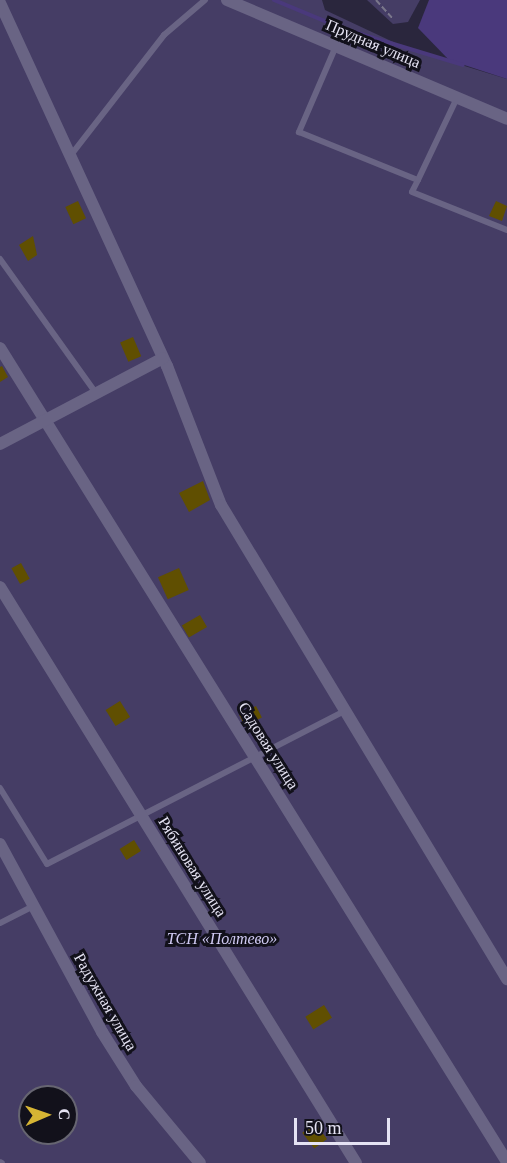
<!DOCTYPE html>
<meta charset="utf-8">
<style>
body{margin:0}
#map{position:relative;width:507px;height:1163px;overflow:hidden;background:#2a263d;font-family:Georgia,serif}
div>[style]{position:absolute}
.green>*{inset:0;background:#453d65}
.water>*{inset:0;background:#4a397c}
.stream>*{height:4px;margin:-2px;padding:0 2px;transform-origin:2px;border-radius:2px;background:#4a397c}
.building>*{inset:0;background:#604f01;transform-origin:0 0}
.path>*{height:2px;margin-top:-1px;transform-origin:0;background:repeating-linear-gradient(90deg,#7a778b 0 6px,transparent 0 9px)}
.service>*{height:6px;margin:-3px;padding:0 3px;transform-origin:3px;border-radius:3px;background:#696484}
.minor>*{height:12px;margin:-6px;padding:0 6px;transform-origin:6px;border-radius:6px;background:#696484}
span{translate:-50% -50%;white-space:nowrap;text-align:center;line-height:1.15;-webkit-text-stroke:6px #12111b;paint-order:stroke}
.street-label{font-size:16px;color:#e5e3f3}
.park-label{font-size:16px;color:#d1cbf4;font-style:italic}
.north{position:absolute;left:18px;top:1085px;width:60px;height:60px;box-sizing:border-box;background:#12111b;border:2px solid #666571;border-radius:50%;rotate:88deg;font-size:16px;font-weight:700;line-height:24px;text-align:center;color:#e5e3f3}
.north::after{content:'';display:block;margin:auto;width:21px;height:27px;background:#d6b534;clip-path:polygon(50% 0,100% 100%,50% 72%,0 100%)}
.scale{position:absolute;left:294px;top:1118px;width:96px;height:27px;box-sizing:border-box;border:3px solid #e5e3f3;border-top:0;padding-left:8px;font-size:18px;line-height:21px;white-space:nowrap;color:#e5e3f3;-webkit-text-stroke:4px #12111b;paint-order:stroke}
</style>
<div id="map">
<div class="green">
<i style="clip-path:polygon(evenodd,0 0,322px 0,325px 10px,406px 48px,507px 79px,507px 1163px,0 1163px,0 0,30px 1097px,66px 1097px,66px 1133px,30px 1133px,30px 1097px)"></i>
<i style="clip-path:polygon(367px 0,420px 0,408px 22px,393px 24px)"></i>
</div>
<div class="water">
<i style="clip-path:polygon(429px 0,507px 0,507px 79px,449px 60px,418px 28px)"></i>
</div>
<div class="stream">
<i style="left:274px;top:0;width:76px;rotate:22.5deg"></i>
<i style="left:344px;top:29px;width:124px;rotate:16.8deg"></i>
</div>
<div class="building">
<i style="left:78px;top:201px;width:19px;height:14px;rotate:65deg"></i>
<i style="clip-path:polygon(496px 201px,507px 206px,502px 221px,489px 216px)"></i>
<i style="clip-path:polygon(33px 236px,37px 255px,28px 261px,19px 245px)"></i>
<i style="left:133px;top:337px;width:21px;height:14px;rotate:67deg"></i>
<i style="clip-path:polygon(2px 366px,8px 377px,0 382px,0 367px)"></i>
<i style="clip-path:polygon(203px 481px,210px 500px,189px 512px,179px 493px)"></i>
<i style="left:21px;top:563px;width:18px;height:11px;rotate:61deg"></i>
<i style="left:179px;top:568px;width:24px;height:23px;rotate:66deg"></i>
<i style="left:200px;top:615px;width:14px;height:21px;rotate:60deg"></i>
<i style="left:120px;top:701px;width:19px;height:17px;rotate:58deg"></i>
<i style="left:256px;top:706px;width:13px;height:19px;rotate:63deg"></i>
<i style="left:134px;top:840px;width:13px;height:17px;rotate:58deg"></i>
<i style="left:324px;top:1005px;width:15px;height:22px;rotate:58deg"></i>
<i style="left:315px;top:1123px;width:20px;height:16px;rotate:53deg"></i>
</div>
<div class="path">
<i style="left:376px;top:0;width:24px;rotate:48deg"></i>
</div>
<div class="service">
<i style="left:336px;top:46px;width:94px;rotate:113.3deg"></i>
<i style="left:299px;top:132px;width:128px;rotate:22deg"></i>
<i style="left:418px;top:180px;width:13px;rotate:117deg"></i>
<i style="left:412px;top:192px;width:102px;rotate:21.8deg"></i>
<i style="left:71px;top:155px;width:152px;rotate:-52.2deg"></i>
<i style="left:164px;top:35px;width:54px;rotate:-40.5deg"></i>
<i style="left:418px;top:180px;width:91px;rotate:-64.6deg"></i>
<i style="left:0;top:259px;width:165px;rotate:54.4deg"></i>
<i style="left:0;top:788px;width:89px;rotate:58.3deg"></i>
<i style="left:47px;top:864px;width:331px;rotate:-27.2deg"></i>
<i style="left:0;top:923px;width:37px;rotate:-27deg"></i>
<i style="left:0;top:1162px;width:2px;rotate:27deg"></i>
</div>
<div class="minor">
<i style="left:227px;top:0;width:304px;rotate:23deg"></i>
<i style="left:0;top:3px;width:400px;rotate:65.3deg"></i>
<i style="left:167px;top:366px;width:149px;rotate:68.8deg"></i>
<i style="left:221px;top:505px;width:554px;rotate:58.89deg"></i>
<i style="left:0;top:348px;width:959px;rotate:58.08deg"></i>
<i style="left:0;top:444px;width:184px;rotate:-27.8deg"></i>
<i style="left:0;top:587px;width:677px;rotate:58.28deg"></i>
<i style="left:0;top:844px;width:214px;rotate:61.5deg"></i>
<i style="left:102px;top:1032px;width:64px;rotate:57.8deg"></i>
<i style="left:136px;top:1086px;width:100px;rotate:50.3deg"></i>
</div>
<div class="street-label">
<span style="left:373px;top:44px;rotate:23deg">Прудная улица</span>
<span style="left:268px;top:746px;rotate:58deg">Садовая улица</span>
<span style="left:192px;top:867px;rotate:58deg">Рябиновая улица</span>
<span style="left:105px;top:1002px;rotate:60deg">Радужная улица</span>
</div>
<div class="park-label">
<span style="left:222px;top:939px">ТСН «Полтево»</span>
</div>
<div class="north">С</div>
<div class="scale">50 m</div>
</div>
